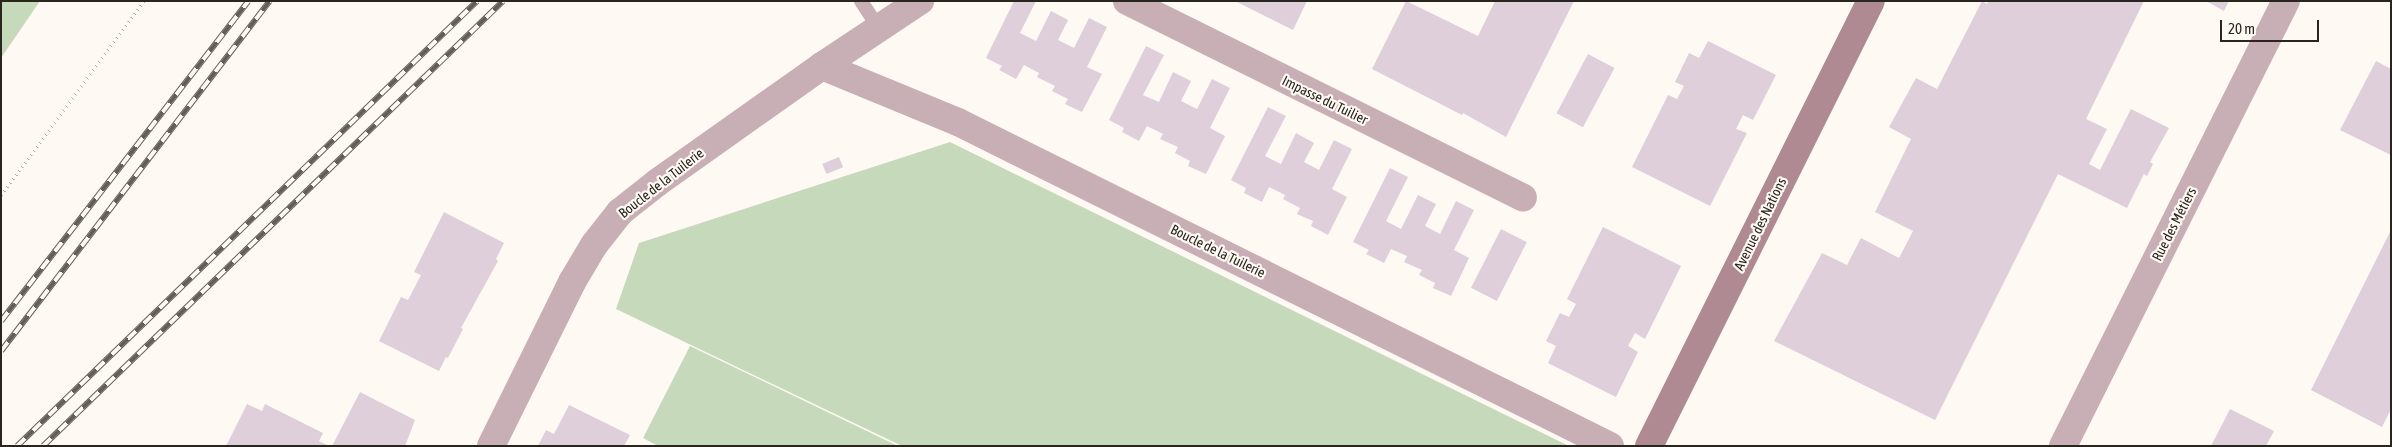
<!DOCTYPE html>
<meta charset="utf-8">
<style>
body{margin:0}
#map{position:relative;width:2392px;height:447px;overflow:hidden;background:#fff9f4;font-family:"Asap Condensed",sans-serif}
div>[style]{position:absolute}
.green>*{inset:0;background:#c6dabb}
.building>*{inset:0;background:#decfdb;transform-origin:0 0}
.path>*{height:3px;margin-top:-1.5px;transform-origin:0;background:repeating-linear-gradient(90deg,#b0aba6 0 1px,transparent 0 5px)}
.lane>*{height:14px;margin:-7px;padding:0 7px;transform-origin:7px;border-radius:7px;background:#c8afb5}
.street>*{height:28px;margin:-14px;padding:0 14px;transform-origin:14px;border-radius:14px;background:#c8afb5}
.secondary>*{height:28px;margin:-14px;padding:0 14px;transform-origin:14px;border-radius:14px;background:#af8a93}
.rail>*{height:5.5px;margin-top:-2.75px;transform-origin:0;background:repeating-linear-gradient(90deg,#fff9f4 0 11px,#635e59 0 22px);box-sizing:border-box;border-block:1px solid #635e59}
span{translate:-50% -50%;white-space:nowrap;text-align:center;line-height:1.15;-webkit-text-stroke:4.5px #fff9f4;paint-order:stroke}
.street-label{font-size:14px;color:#29251f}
.frame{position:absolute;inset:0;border:2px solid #29251f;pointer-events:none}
.scale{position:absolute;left:2220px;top:20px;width:99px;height:22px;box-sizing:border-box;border:2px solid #29251f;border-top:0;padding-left:6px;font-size:15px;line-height:18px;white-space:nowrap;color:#29251f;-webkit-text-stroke:4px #fff9f4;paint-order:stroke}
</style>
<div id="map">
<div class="green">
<i style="clip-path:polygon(1px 1px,40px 1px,1px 58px)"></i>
<i style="clip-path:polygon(950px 142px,1569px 446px,902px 446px,616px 309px,639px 243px)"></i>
<i style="clip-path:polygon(690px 346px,898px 446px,658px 446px,643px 438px)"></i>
</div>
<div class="building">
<i style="clip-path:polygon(1014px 1px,1036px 1px,1020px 33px,1036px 41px,1051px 11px,1068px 20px,1058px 40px,1074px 48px,1089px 18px,1107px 27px,1087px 67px,1102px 74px,1082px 112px,1065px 104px,1068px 99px,1052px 91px,1055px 86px,1037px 77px,1039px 73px,1024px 65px,1016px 79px,999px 70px,1002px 66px,986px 58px)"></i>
<i style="clip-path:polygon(1235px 1px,1307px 1px,1293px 30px)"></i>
<i style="clip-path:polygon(1406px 1px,1478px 36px,1495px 1px,1574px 1px,1506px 137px,1463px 113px,1462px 115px,1372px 69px)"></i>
<i style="clip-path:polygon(1982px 1px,1987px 4px,1988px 1px,2144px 1px,2086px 119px,2107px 129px,2089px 164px,2100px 170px,2131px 109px,2169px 128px,2150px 162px,2153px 164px,2147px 176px,2144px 174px,2127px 208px,2058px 174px,1935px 420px,1774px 341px,1822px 253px,1847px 265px,1861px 238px,1899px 258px,1913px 231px,1875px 212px,1911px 139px,1889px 127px,1916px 78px,1937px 89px)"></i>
<i style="clip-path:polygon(2206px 1px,2229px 1px,2224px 11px)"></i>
<i style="clip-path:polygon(1708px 41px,1776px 75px,1753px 120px,1743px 115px,1736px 129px,1747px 133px,1710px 206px,1632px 167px,1668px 95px,1677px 99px,1684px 86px,1675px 82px,1689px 53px,1699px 58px)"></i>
<i style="clip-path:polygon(1146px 46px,1164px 55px,1143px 95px,1159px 102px,1173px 72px,1191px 81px,1181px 101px,1197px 109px,1212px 79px,1230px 88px,1210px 128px,1225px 136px,1206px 174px,1188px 166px,1190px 161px,1175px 153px,1178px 147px,1160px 139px,1163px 134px,1147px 126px,1139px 141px,1122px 132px,1124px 128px,1109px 120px)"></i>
<i style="left:1588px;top:54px;width:30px;height:67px;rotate:28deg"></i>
<i style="clip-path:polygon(2376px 61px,2391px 69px,2391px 155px,2340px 130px)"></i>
<i style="clip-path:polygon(1268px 107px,1286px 116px,1265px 156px,1281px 164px,1296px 133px,1314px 143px,1304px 162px,1319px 170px,1334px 140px,1352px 149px,1332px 189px,1347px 197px,1328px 235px,1311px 226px,1313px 221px,1297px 214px,1300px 208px,1283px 199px,1285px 195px,1269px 187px,1262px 202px,1244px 193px,1246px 188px,1231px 180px)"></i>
<i style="left:839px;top:157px;width:11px;height:18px;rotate:68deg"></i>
<i style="clip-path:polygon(1390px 168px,1408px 177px,1386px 221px,1401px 229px,1418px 195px,1436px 204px,1425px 226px,1440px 234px,1456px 201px,1474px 210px,1454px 250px,1469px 258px,1451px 296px,1433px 288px,1435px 283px,1419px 275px,1422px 270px,1404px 262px,1407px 256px,1391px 249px,1384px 263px,1366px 254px,1369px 250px,1353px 242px)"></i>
<i style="clip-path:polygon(444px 212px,504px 243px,496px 259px,498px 261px,461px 328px,463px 329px,448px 358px,446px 357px,439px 371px,379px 341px,401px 297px,408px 300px,421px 275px,414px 272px)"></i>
<i style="clip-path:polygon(1603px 227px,1681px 266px,1645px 339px,1635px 333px,1628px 346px,1638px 352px,1616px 397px,1548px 363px,1556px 346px,1546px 341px,1560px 313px,1569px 317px,1576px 304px,1567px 299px)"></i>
<i style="left:1501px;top:229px;width:29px;height:66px;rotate:27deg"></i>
<i style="clip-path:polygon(2391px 230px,2391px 409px,2382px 427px,2311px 390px)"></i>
<i style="clip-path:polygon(360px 392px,415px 420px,405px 446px,332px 446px)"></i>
<i style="clip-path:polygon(247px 404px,262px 411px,265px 404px,323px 433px,319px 441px,329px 446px,226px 446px)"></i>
<i style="clip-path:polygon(569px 405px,630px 435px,624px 446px,538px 446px,546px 430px,554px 434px)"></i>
<i style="clip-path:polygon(2230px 409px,2274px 431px,2266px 446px,2211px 446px)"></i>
</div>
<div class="path">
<i style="left:1px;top:195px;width:241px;rotate:-53.6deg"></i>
</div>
<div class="lane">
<i style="left:861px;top:1px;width:33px;rotate:57deg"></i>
</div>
<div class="street">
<i style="left:1127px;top:1px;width:442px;rotate:26.4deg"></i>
<i style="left:822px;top:66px;width:118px;rotate:-33.6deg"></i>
<i style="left:491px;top:446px;width:183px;rotate:-63.7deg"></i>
<i style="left:572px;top:282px;width:43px;rotate:-59.3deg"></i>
<i style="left:594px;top:245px;width:42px;rotate:-51.8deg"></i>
<i style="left:620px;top:212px;width:48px;rotate:-38.3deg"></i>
<i style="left:658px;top:182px;width:201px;rotate:-35.3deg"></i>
<i style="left:822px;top:66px;width:147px;rotate:22.4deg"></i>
<i style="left:958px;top:122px;width:728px;rotate:26.42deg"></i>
<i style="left:2063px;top:446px;width:498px;rotate:-63.4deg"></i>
</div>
<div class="secondary">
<i style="left:1649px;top:446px;width:497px;rotate:-63.5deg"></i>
</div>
<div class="rail">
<i style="left:1px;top:321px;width:404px;rotate:-52.3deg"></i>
<i style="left:1px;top:351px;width:441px;rotate:-52.5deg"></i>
<i style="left:17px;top:446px;width:640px;rotate:-44.05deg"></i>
<i style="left:43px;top:446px;width:640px;rotate:-44.05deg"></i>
</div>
<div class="street-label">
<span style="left:1325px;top:100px;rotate:26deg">Impasse du Tuilier</span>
<span style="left:661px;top:183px;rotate:-38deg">Boucle de la Tuilerie</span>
<span style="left:1760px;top:224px;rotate:-64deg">Avenue des Nations</span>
<span style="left:2174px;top:224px;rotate:-63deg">Rue des Métiers</span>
<span style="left:1218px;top:251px;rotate:26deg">Boucle de la Tuilerie</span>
</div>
<div class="frame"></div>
<div class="scale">20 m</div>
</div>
